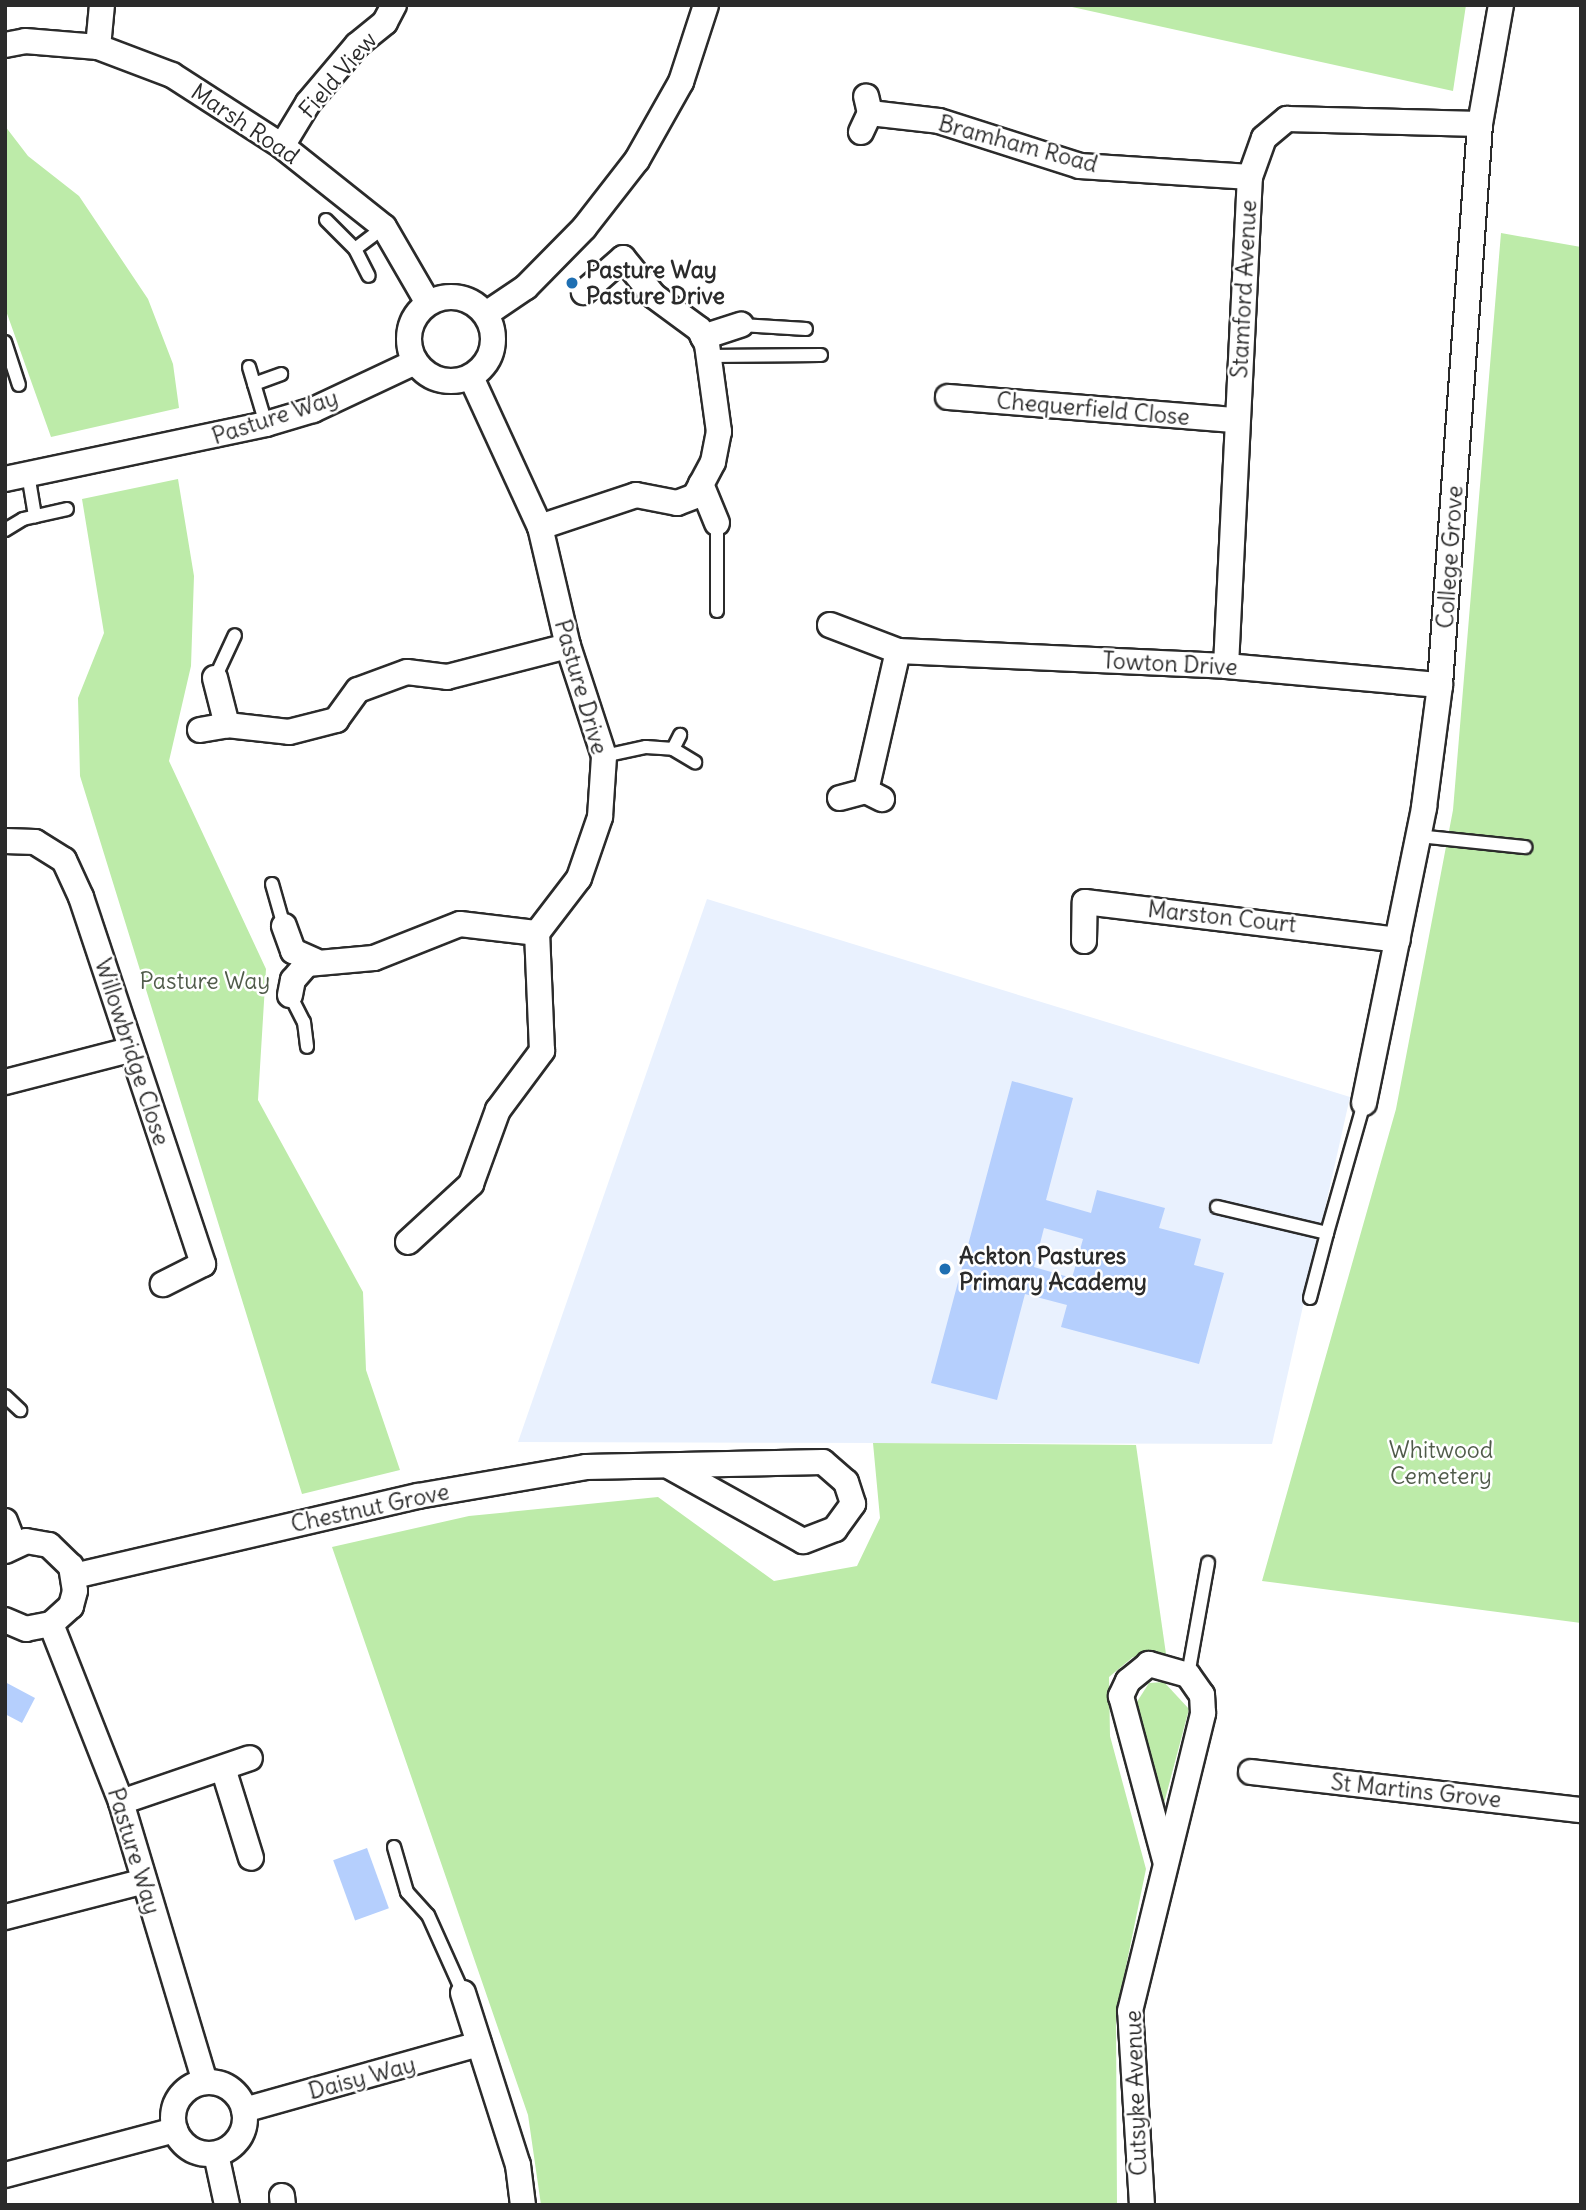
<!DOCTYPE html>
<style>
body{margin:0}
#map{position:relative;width:1586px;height:2210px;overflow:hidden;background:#fff;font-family:Delius,sans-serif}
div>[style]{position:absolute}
.built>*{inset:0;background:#e9f1fe}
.green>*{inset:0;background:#bdeba9}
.building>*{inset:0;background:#b5cffd;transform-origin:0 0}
.roads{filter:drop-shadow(2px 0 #2b2b2b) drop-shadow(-2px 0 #2b2b2b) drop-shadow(0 2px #2b2b2b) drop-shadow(0 -2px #2b2b2b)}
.lane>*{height:12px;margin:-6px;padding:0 6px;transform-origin:6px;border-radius:6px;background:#fff}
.street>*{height:24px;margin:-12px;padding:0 12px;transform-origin:12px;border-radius:12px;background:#fff}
.street>.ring{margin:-12px;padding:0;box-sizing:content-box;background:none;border:24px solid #fff;border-radius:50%}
.dots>*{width:19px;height:19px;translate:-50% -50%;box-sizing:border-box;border:4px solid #fff;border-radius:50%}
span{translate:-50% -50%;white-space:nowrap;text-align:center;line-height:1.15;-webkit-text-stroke:5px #fff;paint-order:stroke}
.street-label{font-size:23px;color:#2b2b2b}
.poi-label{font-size:23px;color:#2b2b2b;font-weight:700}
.left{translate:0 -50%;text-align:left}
.park-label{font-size:23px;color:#505b4a}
.frame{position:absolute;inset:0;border:7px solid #2b2b2b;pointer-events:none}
</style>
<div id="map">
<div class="built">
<i style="clip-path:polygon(707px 899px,1350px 1097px,1272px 1444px,518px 1442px)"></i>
</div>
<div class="green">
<i style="clip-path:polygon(1063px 5px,1466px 5px,1453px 91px)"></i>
<i style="clip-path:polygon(5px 126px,28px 156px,79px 196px,148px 299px,173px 364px,179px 408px,51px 437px,5px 308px)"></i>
<i style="clip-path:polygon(1501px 233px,1581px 247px,1581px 1623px,1262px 1581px,1396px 1109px,1453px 810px)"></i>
<i style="clip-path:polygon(178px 479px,194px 576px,191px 666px,169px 761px,266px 969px,258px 1100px,363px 1292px,366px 1370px,400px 1470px,302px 1494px,80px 776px,78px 698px,104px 633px,82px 499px)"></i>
<i style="clip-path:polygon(873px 1443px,1136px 1445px,1166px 1654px,1133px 1657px,1109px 1677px,1110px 1736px,1146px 1869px,1116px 2015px,1117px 2205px,541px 2205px,528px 2115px,332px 1547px,469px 1516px,658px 1497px,774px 1581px,857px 1566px,880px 1518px)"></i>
<i style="clip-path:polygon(1164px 1682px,1189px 1709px,1162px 1811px,1133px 1708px,1149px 1683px)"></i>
</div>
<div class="building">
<i style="clip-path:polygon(evenodd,1012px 1081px,1073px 1098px,1046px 1200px,1091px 1213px,1097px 1190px,1165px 1208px,1159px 1228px,1201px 1239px,1194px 1265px,1224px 1273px,1199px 1364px,1061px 1327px,1067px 1305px,1025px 1294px,997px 1400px,931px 1383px,1012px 1081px,1044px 1228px,1083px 1239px,1072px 1278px,1034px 1267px,1044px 1228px)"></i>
<i style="clip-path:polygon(5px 1682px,35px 1698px,22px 1723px,5px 1714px)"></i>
<i style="left:367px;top:1848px;width:64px;height:36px;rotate:70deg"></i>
</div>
<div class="roads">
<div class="lane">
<i style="left:326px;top:220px;width:41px;rotate:45deg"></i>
<i style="left:355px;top:249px;width:30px;rotate:63deg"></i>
<i style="left:355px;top:249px;width:36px;rotate:-37deg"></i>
<i style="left:741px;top:325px;width:65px;rotate:3.5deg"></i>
<i style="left:5px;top:342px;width:45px;rotate:72deg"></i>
<i style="left:709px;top:356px;width:112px;rotate:-0.5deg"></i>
<i style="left:249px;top:367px;width:59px;rotate:73.4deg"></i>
<i style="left:254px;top:384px;width:29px;rotate:-20deg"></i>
<i style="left:28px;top:474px;width:43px;rotate:80.5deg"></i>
<i style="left:5px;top:530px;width:21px;rotate:-31deg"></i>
<i style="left:23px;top:519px;width:45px;rotate:-12.8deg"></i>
<i style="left:717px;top:611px;width:88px;rotate:-90deg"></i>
<i style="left:215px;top:678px;width:47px;rotate:-65.1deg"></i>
<i style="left:673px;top:749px;width:16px;rotate:-63deg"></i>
<i style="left:604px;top:756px;width:43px;rotate:-12.1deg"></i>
<i style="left:646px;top:747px;width:27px;rotate:4deg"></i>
<i style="left:673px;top:749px;width:26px;rotate:31deg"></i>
<i style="left:1418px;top:836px;width:108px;rotate:5.9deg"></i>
<i style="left:272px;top:884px;width:44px;rotate:74.1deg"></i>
<i style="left:290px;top:995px;width:30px;rotate:63deg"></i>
<i style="left:304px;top:1022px;width:25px;rotate:83deg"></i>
<i style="left:1217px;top:1207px;width:113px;rotate:13.3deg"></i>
<i style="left:1327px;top:1233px;width:135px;rotate:-74.1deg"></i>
<i style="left:1310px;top:1298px;width:67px;rotate:-75.3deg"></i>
<i style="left:5px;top:1396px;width:21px;rotate:43deg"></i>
<i style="left:1188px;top:1675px;width:114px;rotate:-79.9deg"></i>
<i style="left:394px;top:1847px;width:47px;rotate:73.9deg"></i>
<i style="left:407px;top:1892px;width:31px;rotate:48deg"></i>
<i style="left:428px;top:1915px;width:85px;rotate:65.8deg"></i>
</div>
<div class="street">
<i style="left:5px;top:45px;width:20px;rotate:-11deg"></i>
<i style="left:25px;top:41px;width:73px;rotate:4.7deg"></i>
<i style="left:98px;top:47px;width:79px;rotate:20.7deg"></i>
<i style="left:172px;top:75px;width:131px;rotate:32.8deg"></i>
<i style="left:282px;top:146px;width:130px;rotate:38.5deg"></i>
<i style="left:384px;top:227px;width:88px;rotate:59.9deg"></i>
<i style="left:98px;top:47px;width:42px;rotate:-84.6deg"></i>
<i style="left:870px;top:113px;width:69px;rotate:6.6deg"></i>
<i style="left:939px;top:121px;width:148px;rotate:17.7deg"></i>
<i style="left:1080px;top:166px;width:170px;rotate:3.7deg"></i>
<i style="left:861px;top:132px;width:21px;rotate:-65deg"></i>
<i style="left:870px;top:113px;width:17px;rotate:-103deg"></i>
<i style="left:282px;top:146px;width:50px;rotate:-58.8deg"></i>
<i style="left:308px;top:103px;width:76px;rotate:-49.8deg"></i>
<i style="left:357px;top:45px;width:36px;rotate:-39deg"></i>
<i style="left:385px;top:22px;width:19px;rotate:-62deg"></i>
<i class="ring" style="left:409px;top:297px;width:60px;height:60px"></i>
<i style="left:486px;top:314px;width:48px;rotate:-34deg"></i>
<i style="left:526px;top:287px;width:83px;rotate:-45.5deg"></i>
<i style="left:584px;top:228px;width:86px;rotate:-52.1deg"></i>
<i style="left:637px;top:160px;width:90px;rotate:-60.6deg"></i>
<i style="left:681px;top:82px;width:81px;rotate:-72deg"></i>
<i style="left:703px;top:337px;width:40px;rotate:-18deg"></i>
<i style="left:948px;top:397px;width:290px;rotate:4.6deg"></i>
<i style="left:5px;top:479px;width:267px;rotate:-11.9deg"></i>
<i style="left:266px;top:424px;width:49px;rotate:-16.6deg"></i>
<i style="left:313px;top:410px;width:113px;rotate:-25.2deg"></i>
<i style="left:701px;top:484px;width:42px;rotate:67.7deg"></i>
<i style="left:540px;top:527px;width:101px;rotate:-18.4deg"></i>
<i style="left:636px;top:495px;width:42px;rotate:11deg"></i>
<i style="left:677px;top:503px;width:19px;rotate:-21deg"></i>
<i style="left:695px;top:496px;width:38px;rotate:-62deg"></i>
<i style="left:713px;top:462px;width:31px;rotate:-79deg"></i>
<i style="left:719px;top:432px;width:89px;rotate:-97.8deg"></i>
<i style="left:707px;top:344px;width:17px;rotate:-118deg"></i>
<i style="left:699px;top:329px;width:56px;rotate:-143.7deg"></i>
<i style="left:654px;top:296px;width:49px;rotate:-129.2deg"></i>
<i style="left:623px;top:258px;width:52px;rotate:138.9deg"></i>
<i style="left:830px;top:625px;width:73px;rotate:20.9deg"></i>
<i style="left:898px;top:651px;width:144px;rotate:102.9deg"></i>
<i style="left:898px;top:651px;width:328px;rotate:2.6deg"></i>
<i style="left:1226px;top:666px;width:215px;rotate:5.1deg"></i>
<i style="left:1226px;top:666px;width:490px;rotate:-87.2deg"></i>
<i style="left:1250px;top:177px;width:41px;rotate:-70.3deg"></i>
<i style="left:1264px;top:138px;width:30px;rotate:-40deg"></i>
<i style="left:1287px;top:119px;width:193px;rotate:1.5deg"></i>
<i style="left:215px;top:678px;width:49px;rotate:75.7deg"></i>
<i style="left:200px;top:730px;width:27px;rotate:-10deg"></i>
<i style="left:227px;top:725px;width:62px;rotate:6.4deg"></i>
<i style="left:289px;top:732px;width:49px;rotate:-14.3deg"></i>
<i style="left:336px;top:720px;width:37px;rotate:-54deg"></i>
<i style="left:358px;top:690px;width:52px;rotate:-20.2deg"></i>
<i style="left:407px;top:672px;width:40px;rotate:7.1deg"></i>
<i style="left:447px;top:677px;width:125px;rotate:-14.4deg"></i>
<i style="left:840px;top:798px;width:27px;rotate:-15deg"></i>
<i style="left:866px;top:791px;width:18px;rotate:27deg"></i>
<i style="left:5px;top:841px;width:30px;rotate:2deg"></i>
<i style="left:35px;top:842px;width:34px;rotate:32deg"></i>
<i style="left:64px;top:860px;width:41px;rotate:65.3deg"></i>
<i style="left:81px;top:897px;width:387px;rotate:71.6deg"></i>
<i style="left:203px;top:1264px;width:45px;rotate:153.4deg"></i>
<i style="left:284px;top:926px;width:27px;rotate:70deg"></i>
<i style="left:293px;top:951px;width:24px;rotate:24deg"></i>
<i style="left:1084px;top:941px;width:39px;rotate:-89deg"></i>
<i style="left:1085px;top:902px;width:315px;rotate:6.9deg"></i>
<i style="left:290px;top:995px;width:15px;rotate:-79deg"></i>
<i style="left:293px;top:980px;width:21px;rotate:-49deg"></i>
<i style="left:307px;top:964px;width:67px;rotate:-5.1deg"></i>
<i style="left:374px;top:958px;width:92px;rotate:-21.6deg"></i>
<i style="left:460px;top:924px;width:78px;rotate:6.7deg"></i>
<i style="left:5px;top:1082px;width:129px;rotate:-14.4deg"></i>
<i style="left:1364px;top:1103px;width:302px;rotate:-78.5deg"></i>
<i style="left:1424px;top:807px;width:123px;rotate:-82.5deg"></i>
<i style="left:1440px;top:685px;width:562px;rotate:-85.92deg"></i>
<i style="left:1480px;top:124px;width:121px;rotate:-80deg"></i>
<i style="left:408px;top:1242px;width:86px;rotate:-42.6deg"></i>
<i style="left:471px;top:1184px;width:79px;rotate:-70deg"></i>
<i style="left:498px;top:1110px;width:74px;rotate:-53.3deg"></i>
<i style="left:542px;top:1051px;width:118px;rotate:-92.4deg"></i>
<i style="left:537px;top:933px;width:69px;rotate:-52.6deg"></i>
<i style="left:579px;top:878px;width:65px;rotate:-71deg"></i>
<i style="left:600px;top:817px;width:61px;rotate:-86.2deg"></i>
<i style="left:604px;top:756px;width:116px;rotate:-108.1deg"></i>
<i style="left:568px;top:646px;width:122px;rotate:-103.2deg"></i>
<i style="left:540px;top:527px;width:165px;rotate:-114.7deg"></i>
<i style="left:5px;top:1521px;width:26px;rotate:69deg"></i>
<i style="left:5px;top:1551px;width:23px;rotate:-25deg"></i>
<i style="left:26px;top:1541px;width:23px;rotate:10deg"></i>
<i style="left:49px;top:1545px;width:30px;rotate:44deg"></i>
<i style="left:71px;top:1566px;width:25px;rotate:81deg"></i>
<i style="left:75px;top:1591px;width:16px;rotate:105deg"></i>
<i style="left:71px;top:1606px;width:27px;rotate:138deg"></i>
<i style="left:51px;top:1624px;width:25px;rotate:169deg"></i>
<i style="left:26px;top:1629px;width:23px;rotate:-157deg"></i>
<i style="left:74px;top:1576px;width:353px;rotate:-13.1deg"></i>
<i style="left:418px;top:1496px;width:170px;rotate:-9.8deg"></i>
<i style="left:586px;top:1467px;width:237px;rotate:-1.2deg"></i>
<i style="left:823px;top:1462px;width:30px;rotate:41deg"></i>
<i style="left:846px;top:1482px;width:23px;rotate:72deg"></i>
<i style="left:853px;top:1504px;width:31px;rotate:126deg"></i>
<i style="left:835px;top:1529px;width:34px;rotate:159deg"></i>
<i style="left:803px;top:1541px;width:152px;rotate:-150.9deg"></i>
<i style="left:51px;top:1624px;width:191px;rotate:68.5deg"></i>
<i style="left:121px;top:1802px;width:292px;rotate:73.3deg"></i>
<i style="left:223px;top:1768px;width:94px;rotate:72.7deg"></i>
<i style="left:1251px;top:1772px;width:332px;rotate:6.6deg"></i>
<i style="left:121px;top:1802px;width:136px;rotate:-18.8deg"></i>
<i style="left:5px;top:1917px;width:140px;rotate:-14.4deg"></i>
<i style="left:463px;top:1993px;width:181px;rotate:72.3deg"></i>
<i style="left:518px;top:2165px;width:40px;rotate:82.9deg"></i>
<i class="ring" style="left:173px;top:2082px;width:48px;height:48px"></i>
<i style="left:244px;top:2110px;width:244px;rotate:-15.7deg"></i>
<i style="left:216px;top:2154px;width:52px;rotate:77.8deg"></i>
<i style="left:5px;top:2175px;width:176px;rotate:-14.8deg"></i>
<i style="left:282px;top:2196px;width:9px;rotate:84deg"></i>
<i style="left:1142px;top:2205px;width:194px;rotate:-93.5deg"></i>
<i style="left:1130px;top:2011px;width:307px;rotate:-76.2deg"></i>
<i style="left:1203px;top:1713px;width:18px;rotate:-93deg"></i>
<i style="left:1202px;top:1695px;width:24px;rotate:-125deg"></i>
<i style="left:1188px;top:1675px;width:41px;rotate:-164.2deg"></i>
<i style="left:1149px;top:1664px;width:27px;rotate:141deg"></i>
<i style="left:1128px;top:1681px;width:17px;rotate:115deg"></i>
<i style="left:1121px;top:1696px;width:170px;rotate:75deg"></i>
</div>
</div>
<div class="dots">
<i style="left:572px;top:283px;background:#1f6fb2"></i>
<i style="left:945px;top:1269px;background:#1f6fb2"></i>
</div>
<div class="street-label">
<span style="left:338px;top:75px;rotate:-49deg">Field View</span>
<span style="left:245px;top:124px;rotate:34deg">Marsh Road</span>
<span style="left:1018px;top:144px;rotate:15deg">Bramham Road</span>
<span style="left:1244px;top:289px;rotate:-87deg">Stamford Avenue</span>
<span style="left:1093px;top:409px;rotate:5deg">Chequerfield Close</span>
<span style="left:275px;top:417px;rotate:-18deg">Pasture Way</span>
<span style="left:1450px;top:557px;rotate:-86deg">College Grove</span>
<span style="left:1170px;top:664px;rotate:3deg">Towton Drive</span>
<span style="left:581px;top:687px;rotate:74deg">Pasture Drive</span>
<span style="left:1222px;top:917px;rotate:6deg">Marston Court</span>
<span style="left:132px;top:1052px;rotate:72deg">Willowbridge Close</span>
<span style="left:370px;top:1508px;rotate:-12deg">Chestnut Grove</span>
<span style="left:1416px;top:1791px;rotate:6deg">St Martins Grove</span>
<span style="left:134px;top:1851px;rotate:73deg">Pasture Way</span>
<span style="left:362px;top:2078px;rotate:-15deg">Daisy Way</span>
<span style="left:1136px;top:2093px;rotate:-92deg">Cutsyke Avenue</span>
</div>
<div class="poi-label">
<span class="left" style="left:586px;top:283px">Pasture Way<br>Pasture Drive</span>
<span class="left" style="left:959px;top:1269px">Ackton Pastures<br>Primary Academy</span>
</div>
<div class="park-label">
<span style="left:205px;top:981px">Pasture Way</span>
<span style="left:1441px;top:1463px">Whitwood<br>Cemetery</span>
</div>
<div class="frame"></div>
</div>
